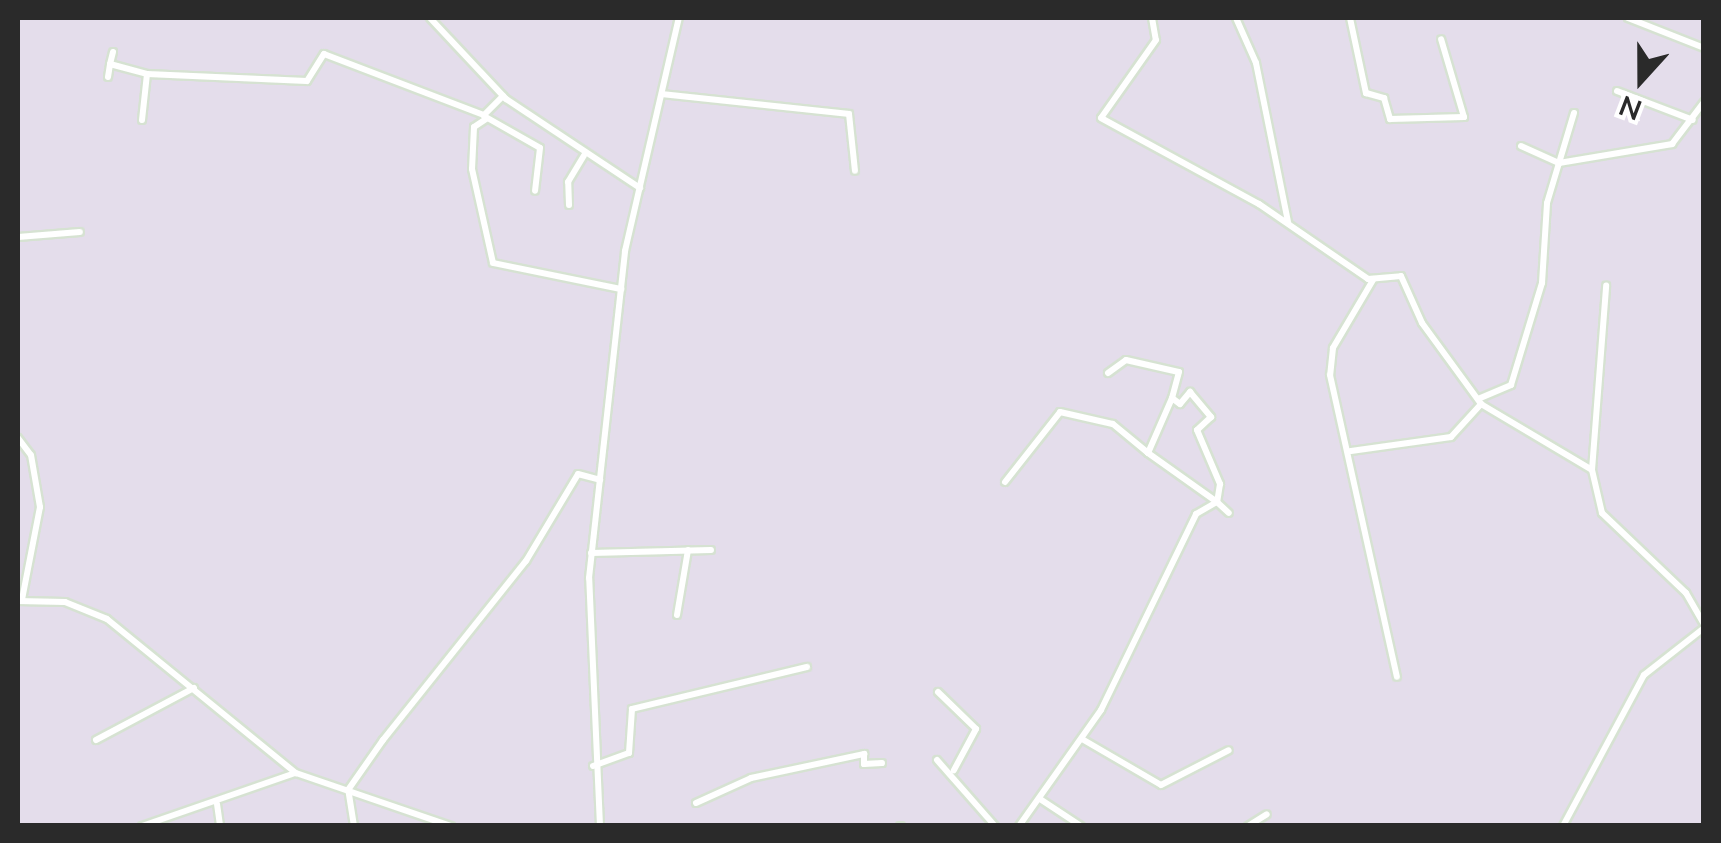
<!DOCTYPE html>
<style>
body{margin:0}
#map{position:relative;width:1721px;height:843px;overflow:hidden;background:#e4ddeb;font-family:Mulish,sans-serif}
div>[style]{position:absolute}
.roads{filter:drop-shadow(2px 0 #d6e2d2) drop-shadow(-2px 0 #d6e2d2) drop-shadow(0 2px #d6e2d2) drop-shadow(0 -2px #d6e2d2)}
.minor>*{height:6px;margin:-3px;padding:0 3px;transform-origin:3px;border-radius:3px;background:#fff}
span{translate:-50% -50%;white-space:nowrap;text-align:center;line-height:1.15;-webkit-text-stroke:9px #fff;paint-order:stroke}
.frame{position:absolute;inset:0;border:20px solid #2a2a2a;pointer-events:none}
.north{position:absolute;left:1591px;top:30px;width:100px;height:100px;-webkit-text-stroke:8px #fff;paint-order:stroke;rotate:201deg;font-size:28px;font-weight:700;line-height:40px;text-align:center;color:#2a2a2a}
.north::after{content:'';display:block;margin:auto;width:35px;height:45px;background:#2a2a2a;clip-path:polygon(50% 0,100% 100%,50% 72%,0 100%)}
</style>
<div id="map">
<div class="roads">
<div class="minor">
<i style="left:430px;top:18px;width:111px;rotate:46.8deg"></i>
<i style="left:506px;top:99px;width:161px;rotate:33.6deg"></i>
<i style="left:1152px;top:18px;width:22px;rotate:80deg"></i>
<i style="left:1156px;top:40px;width:95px;rotate:125.2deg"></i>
<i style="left:1101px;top:118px;width:180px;rotate:28.6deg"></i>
<i style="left:1259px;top:204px;width:132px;rotate:34.5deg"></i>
<i style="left:1368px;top:279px;width:33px;rotate:-5deg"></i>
<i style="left:1401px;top:276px;width:51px;rotate:65.9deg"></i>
<i style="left:1422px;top:323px;width:100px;rotate:53.9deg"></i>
<i style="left:1481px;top:404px;width:129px;rotate:30.7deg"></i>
<i style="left:1592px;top:470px;width:44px;rotate:76.9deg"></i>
<i style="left:1602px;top:513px;width:116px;rotate:43.6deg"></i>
<i style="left:1686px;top:593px;width:36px;rotate:60deg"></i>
<i style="left:1236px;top:18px;width:49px;rotate:66deg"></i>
<i style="left:1256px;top:63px;width:162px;rotate:78.6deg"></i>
<i style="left:1350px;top:18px;width:77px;rotate:78deg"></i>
<i style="left:1366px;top:93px;width:19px;rotate:16deg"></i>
<i style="left:1384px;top:98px;width:22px;rotate:74deg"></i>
<i style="left:1390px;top:119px;width:74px;rotate:-1.5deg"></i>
<i style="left:1464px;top:117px;width:81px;rotate:-106.4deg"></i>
<i style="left:1628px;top:18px;width:82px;rotate:21.5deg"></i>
<i style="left:113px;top:52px;width:12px;rotate:104deg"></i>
<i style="left:110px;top:64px;width:38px;rotate:15deg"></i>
<i style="left:147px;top:74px;width:160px;rotate:2.5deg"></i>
<i style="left:307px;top:81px;width:32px;rotate:-58deg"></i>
<i style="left:324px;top:54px;width:171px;rotate:20.9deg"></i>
<i style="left:484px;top:115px;width:27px;rotate:-45deg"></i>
<i style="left:108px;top:77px;width:13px;rotate:-81deg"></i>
<i style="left:1617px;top:91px;width:81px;rotate:20.9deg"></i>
<i style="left:662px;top:94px;width:188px;rotate:6.1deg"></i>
<i style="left:849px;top:114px;width:57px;rotate:84deg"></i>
<i style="left:484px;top:116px;width:64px;rotate:29.7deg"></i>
<i style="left:540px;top:148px;width:43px;rotate:96.6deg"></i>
<i style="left:486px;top:119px;width:14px;rotate:146deg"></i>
<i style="left:474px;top:127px;width:42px;rotate:92.7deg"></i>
<i style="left:472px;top:169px;width:96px;rotate:77.4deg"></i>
<i style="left:493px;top:263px;width:131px;rotate:11.5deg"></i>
<i style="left:142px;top:120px;width:46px;rotate:-83.8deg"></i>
<i style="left:1521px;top:146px;width:42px;rotate:24.1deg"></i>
<i style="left:1559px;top:163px;width:115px;rotate:-9.5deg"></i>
<i style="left:1672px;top:144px;width:53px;rotate:-52.7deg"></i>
<i style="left:569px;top:205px;width:23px;rotate:-92deg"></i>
<i style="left:568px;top:182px;width:31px;rotate:-59deg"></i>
<i style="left:18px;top:237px;width:62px;rotate:-4.6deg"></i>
<i style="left:1373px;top:280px;width:79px;rotate:120.5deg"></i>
<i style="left:1333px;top:348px;width:27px;rotate:96deg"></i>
<i style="left:1330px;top:375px;width:309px;rotate:77.5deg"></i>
<i style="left:1108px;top:373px;width:22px;rotate:-36deg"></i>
<i style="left:1126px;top:360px;width:54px;rotate:12.8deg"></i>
<i style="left:1179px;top:372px;width:27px;rotate:105deg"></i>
<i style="left:1172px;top:398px;width:10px;rotate:37deg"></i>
<i style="left:1180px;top:404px;width:16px;rotate:-50deg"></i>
<i style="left:1190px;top:392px;width:33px;rotate:50deg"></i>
<i style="left:1211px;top:417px;width:19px;rotate:137deg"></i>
<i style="left:1197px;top:430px;width:59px;rotate:66.9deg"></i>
<i style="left:1220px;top:484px;width:18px;rotate:99deg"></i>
<i style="left:1217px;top:502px;width:85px;rotate:-144.6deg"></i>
<i style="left:1148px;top:453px;width:60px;rotate:-66.4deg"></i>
<i style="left:1478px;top:399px;width:36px;rotate:-23deg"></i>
<i style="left:1511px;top:385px;width:107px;rotate:-73.1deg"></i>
<i style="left:1542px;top:283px;width:80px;rotate:-86.4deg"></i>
<i style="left:1547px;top:203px;width:94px;rotate:-73.3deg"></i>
<i style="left:18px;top:438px;width:21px;rotate:53deg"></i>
<i style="left:31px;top:455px;width:53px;rotate:80.2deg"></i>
<i style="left:40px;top:507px;width:95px;rotate:101deg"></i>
<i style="left:1351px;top:451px;width:101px;rotate:-8deg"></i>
<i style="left:1451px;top:437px;width:45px;rotate:-47.7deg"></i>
<i style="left:1592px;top:470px;width:185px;rotate:-85.6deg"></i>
<i style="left:1005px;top:482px;width:89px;rotate:-51.8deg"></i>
<i style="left:1060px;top:412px;width:54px;rotate:12.8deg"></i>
<i style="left:1113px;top:424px;width:45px;rotate:39.6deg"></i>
<i style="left:591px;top:553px;width:120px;rotate:-1.4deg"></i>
<i style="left:18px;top:601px;width:47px;rotate:1.2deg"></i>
<i style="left:65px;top:602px;width:45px;rotate:22deg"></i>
<i style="left:107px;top:619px;width:244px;rotate:39.2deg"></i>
<i style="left:296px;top:773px;width:164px;rotate:18.9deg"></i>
<i style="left:677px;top:615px;width:66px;rotate:-80.4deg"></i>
<i style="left:938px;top:692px;width:53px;rotate:44.2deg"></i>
<i style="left:976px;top:729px;width:47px;rotate:118.2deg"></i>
<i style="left:1082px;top:739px;width:91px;rotate:30.2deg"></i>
<i style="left:1161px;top:785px;width:76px;rotate:-27.2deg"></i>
<i style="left:96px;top:740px;width:111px;rotate:-28deg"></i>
<i style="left:937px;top:760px;width:88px;rotate:48.7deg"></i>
<i style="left:593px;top:766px;width:38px;rotate:-20deg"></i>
<i style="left:629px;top:753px;width:44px;rotate:-86.1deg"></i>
<i style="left:632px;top:709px;width:180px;rotate:-13.5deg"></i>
<i style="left:1040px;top:799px;width:49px;rotate:33.4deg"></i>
<i style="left:696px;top:803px;width:60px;rotate:-24.4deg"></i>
<i style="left:751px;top:778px;width:116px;rotate:-12deg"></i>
<i style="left:864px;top:754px;width:10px;rotate:90deg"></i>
<i style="left:864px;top:764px;width:18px;rotate:-3deg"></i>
<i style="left:217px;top:804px;width:22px;rotate:82deg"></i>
<i style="left:142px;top:826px;width:162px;rotate:-19.1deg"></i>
<i style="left:354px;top:826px;width:36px;rotate:-99deg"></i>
<i style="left:348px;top:790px;width:61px;rotate:-55deg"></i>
<i style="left:383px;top:740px;width:229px;rotate:-51.4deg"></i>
<i style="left:526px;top:561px;width:101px;rotate:-59.1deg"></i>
<i style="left:578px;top:474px;width:23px;rotate:15deg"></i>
<i style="left:600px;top:826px;width:248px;rotate:-92.5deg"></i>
<i style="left:589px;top:578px;width:329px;rotate:-83.7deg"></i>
<i style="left:625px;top:251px;width:239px;rotate:-77deg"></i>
<i style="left:900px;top:826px;width:1px"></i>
<i style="left:1019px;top:826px;width:142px;rotate:-54.7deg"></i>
<i style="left:1101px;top:710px;width:218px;rotate:-64.1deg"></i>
<i style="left:1196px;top:514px;width:24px;rotate:-30deg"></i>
<i style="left:1217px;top:502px;width:16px;rotate:43deg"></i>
<i style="left:1248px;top:826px;width:22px;rotate:-32deg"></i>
<i style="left:1563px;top:826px;width:171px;rotate:-61.8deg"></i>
<i style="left:1644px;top:675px;width:76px;rotate:-38.1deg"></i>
</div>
</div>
<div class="frame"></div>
<div class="north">N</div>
</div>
